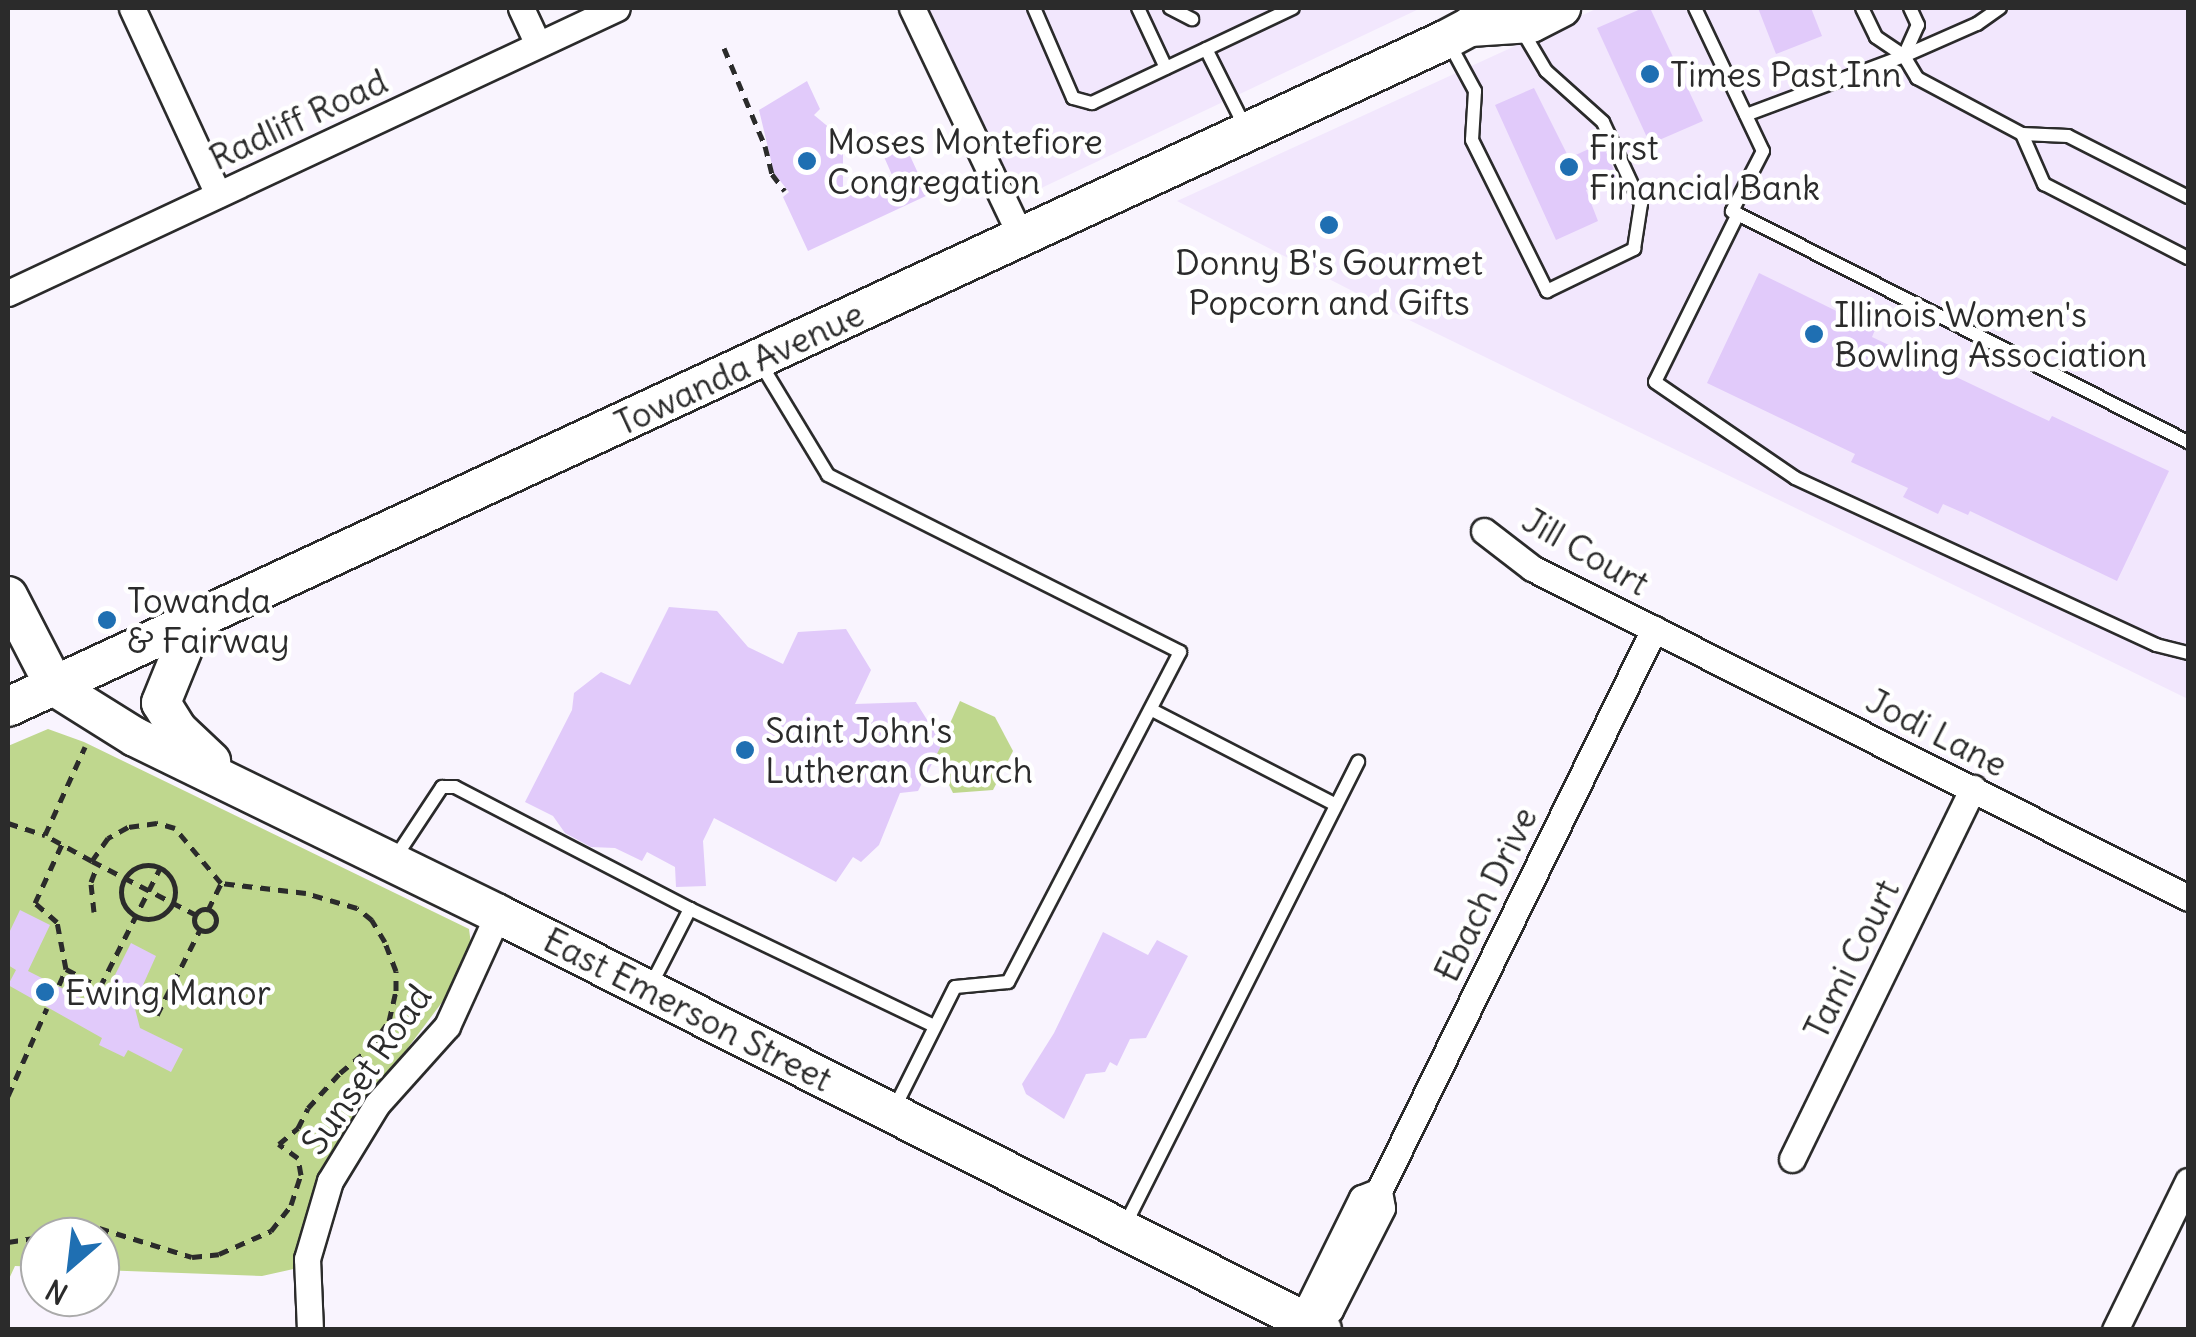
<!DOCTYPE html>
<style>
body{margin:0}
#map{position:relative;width:2196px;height:1337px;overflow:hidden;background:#f9f4fe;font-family:Delius,sans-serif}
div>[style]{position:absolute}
.built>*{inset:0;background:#f2e7fd}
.green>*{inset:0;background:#bfd78e}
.building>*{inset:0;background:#e1cafa}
.path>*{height:5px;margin-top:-2.5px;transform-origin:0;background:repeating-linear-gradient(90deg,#2b2b2b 0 10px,transparent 0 18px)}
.path>.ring{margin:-2.5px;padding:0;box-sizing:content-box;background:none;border:5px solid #2b2b2b;border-radius:50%}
.roads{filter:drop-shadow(2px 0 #2b2b2b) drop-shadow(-2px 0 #2b2b2b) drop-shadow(0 2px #2b2b2b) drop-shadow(0 -2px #2b2b2b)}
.service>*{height:12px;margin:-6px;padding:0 6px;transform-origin:6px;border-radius:6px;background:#fff}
.minor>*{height:25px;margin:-12.5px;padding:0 12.5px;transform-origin:12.5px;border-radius:12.5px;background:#fff}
.secondary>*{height:38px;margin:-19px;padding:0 19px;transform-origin:19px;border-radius:19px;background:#fff}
.dots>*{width:28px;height:28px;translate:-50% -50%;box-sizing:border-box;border:5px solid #fff;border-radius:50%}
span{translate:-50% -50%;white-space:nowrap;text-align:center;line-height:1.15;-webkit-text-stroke:9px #fff;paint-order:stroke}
.poi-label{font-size:35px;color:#2b2b2b}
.left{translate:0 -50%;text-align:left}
.street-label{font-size:35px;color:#2b2b2b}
.frame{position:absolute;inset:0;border:10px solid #2b2b2b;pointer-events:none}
.north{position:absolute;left:20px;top:1217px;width:100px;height:100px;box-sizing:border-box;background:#fff;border:2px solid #aaa;border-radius:50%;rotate:208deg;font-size:28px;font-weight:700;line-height:40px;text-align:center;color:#2b2b2b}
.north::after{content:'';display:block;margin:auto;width:35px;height:45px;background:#1f6fb2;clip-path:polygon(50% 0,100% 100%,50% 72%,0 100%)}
</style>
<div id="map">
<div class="built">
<i style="clip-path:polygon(896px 8px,1421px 8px,993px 211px)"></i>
<i style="clip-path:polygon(1598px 8px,2188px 8px,2188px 699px,1405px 318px,1177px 201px)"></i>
</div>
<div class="green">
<i style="clip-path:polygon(960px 701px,995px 717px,1013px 751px,993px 790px,953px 793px,935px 757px)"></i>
<i style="clip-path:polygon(48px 729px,84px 742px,469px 929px,471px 944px,455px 985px,356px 1117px,298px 1268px,262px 1276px,100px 1270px,100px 1237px,40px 1237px,40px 1267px,15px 1266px,8px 1281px,8px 746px)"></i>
</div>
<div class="building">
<i style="clip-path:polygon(1643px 8px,1650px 8px,1703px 121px,1650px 144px,1597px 28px)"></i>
<i style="clip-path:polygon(1758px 8px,1811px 8px,1822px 36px,1776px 54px)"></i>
<i style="clip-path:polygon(807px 81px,820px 109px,814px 115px,843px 139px,843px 197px,892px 175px,881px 150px,906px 147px,928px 195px,808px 251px,783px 197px,789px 192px,774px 173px,759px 110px)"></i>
<i style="clip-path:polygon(1534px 88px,1569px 158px,1602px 143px,1617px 177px,1586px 190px,1598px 221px,1556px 240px,1495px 105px)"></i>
<i style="clip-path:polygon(1759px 273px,1875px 330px,1872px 337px,2049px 421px,2052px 416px,2169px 471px,2117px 581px,1970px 511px,1968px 515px,1943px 504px,1938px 514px,1903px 497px,1908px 488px,1851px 462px,1855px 454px,1707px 383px)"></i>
<i style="clip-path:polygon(669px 607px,717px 611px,748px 647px,783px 664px,798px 632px,846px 629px,871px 670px,855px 704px,916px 702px,942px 744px,918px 791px,900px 793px,879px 845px,861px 862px,853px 857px,836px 882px,714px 818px,703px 841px,706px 886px,676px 887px,675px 867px,647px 852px,642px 861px,615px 848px,591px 847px,565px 833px,553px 816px,525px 802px,572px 710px,574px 693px,601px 672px,630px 685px)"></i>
<i style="clip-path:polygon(20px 910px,50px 925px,28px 971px,99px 1007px,131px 943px,156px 956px,134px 1005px,140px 1028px,183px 1049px,171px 1072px,128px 1050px,124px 1057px,99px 1045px,102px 1038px,8px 985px,16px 970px,8px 965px,8px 935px)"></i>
<i style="clip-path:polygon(1103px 932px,1148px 955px,1157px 940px,1188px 956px,1146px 1038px,1130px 1039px,1117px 1066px,1110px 1062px,1105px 1072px,1086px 1074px,1064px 1119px,1026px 1094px,1022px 1084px,1054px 1033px)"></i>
</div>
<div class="path">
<i style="left:724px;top:48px;width:106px;rotate:67.3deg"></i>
<i style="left:765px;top:146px;width:29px;rotate:76deg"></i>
<i style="left:772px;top:174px;width:21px;rotate:53deg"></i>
<i style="left:8px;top:823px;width:39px;rotate:18deg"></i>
<i style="left:45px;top:835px;width:97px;rotate:-65.6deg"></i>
<i style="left:92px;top:861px;width:117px;rotate:27.4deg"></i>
<i class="ring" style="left:121px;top:865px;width:49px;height:49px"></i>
<i class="ring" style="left:194px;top:909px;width:17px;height:17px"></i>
<i style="left:208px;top:910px;width:30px;rotate:-64deg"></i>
<i style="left:94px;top:912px;width:30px;rotate:-96deg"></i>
<i style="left:91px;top:882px;width:19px;rotate:-69deg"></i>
<i style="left:66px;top:969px;width:47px;rotate:28.2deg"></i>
<i style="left:59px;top:985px;width:17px;rotate:-66deg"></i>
<i style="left:66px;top:969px;width:48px;rotate:-100.8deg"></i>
<i style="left:57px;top:922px;width:29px;rotate:-139deg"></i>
<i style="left:35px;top:903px;width:65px;rotate:-65.4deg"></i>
<i style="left:100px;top:987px;width:133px;rotate:-63.2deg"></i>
<i style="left:157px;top:1015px;width:95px;rotate:-63.2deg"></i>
<i style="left:8px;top:1096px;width:96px;rotate:-66.1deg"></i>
<i style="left:8px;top:1242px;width:92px;rotate:-8.7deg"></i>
<i style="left:99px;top:1228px;width:97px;rotate:17.3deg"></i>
<i style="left:192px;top:1257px;width:27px;rotate:-6deg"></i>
<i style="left:219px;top:1254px;width:57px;rotate:-23.9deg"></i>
<i style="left:271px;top:1231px;width:33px;rotate:-52deg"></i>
<i style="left:291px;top:1205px;width:32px;rotate:-72deg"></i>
<i style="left:301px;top:1175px;width:17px;rotate:-100deg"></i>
<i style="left:298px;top:1158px;width:24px;rotate:-144deg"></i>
<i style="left:279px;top:1144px;width:25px;rotate:-40deg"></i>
<i style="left:298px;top:1128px;width:22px;rotate:-63deg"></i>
<i style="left:308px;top:1108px;width:47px;rotate:-47.6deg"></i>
<i style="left:340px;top:1073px;width:39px;rotate:-40deg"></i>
<i style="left:370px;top:1048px;width:33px;rotate:-55deg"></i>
<i style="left:389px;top:1021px;width:31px;rotate:-77deg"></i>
<i style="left:396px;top:991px;width:20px;rotate:-90deg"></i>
<i style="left:396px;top:971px;width:31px;rotate:-111deg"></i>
<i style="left:385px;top:942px;width:26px;rotate:-121deg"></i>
<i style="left:372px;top:920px;width:19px;rotate:-141deg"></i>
<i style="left:357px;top:908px;width:53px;rotate:-163.6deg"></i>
<i style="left:306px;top:893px;width:86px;rotate:-173.3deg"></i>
<i style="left:221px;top:883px;width:72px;rotate:-129.9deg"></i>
<i style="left:175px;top:828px;width:19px;rotate:-164deg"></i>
<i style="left:157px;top:823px;width:29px;rotate:172deg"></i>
<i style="left:128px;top:827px;width:23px;rotate:151deg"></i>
<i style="left:108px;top:838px;width:28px;rotate:125deg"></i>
<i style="left:92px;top:861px;width:54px;rotate:-151deg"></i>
</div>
<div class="roads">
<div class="service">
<i style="left:1034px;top:8px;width:98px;rotate:66.6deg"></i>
<i style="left:1073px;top:98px;width:20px;rotate:15deg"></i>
<i style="left:1092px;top:103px;width:222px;rotate:-25.3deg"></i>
<i style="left:1138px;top:8px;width:66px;rotate:65deg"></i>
<i style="left:1170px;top:8px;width:25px;rotate:27deg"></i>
<i style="left:1695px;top:8px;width:158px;rotate:64.6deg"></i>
<i style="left:1763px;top:151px;width:68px;rotate:117.3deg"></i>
<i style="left:1732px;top:211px;width:511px;rotate:26.87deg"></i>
<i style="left:1862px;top:8px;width:32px;rotate:64deg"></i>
<i style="left:1876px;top:37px;width:34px;rotate:34deg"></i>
<i style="left:1904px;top:56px;width:26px;rotate:59deg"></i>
<i style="left:1917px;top:78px;width:119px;rotate:28.1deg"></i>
<i style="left:2022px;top:134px;width:55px;rotate:66.3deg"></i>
<i style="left:2044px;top:184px;width:162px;rotate:27.2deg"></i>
<i style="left:1448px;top:41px;width:57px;rotate:61.6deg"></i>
<i style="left:1475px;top:91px;width:49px;rotate:93.5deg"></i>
<i style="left:1472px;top:140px;width:169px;rotate:63.6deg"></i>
<i style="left:1547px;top:291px;width:97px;rotate:-25.8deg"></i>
<i style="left:1634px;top:249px;width:46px;rotate:-81.2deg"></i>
<i style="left:1641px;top:204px;width:90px;rotate:-114.9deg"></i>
<i style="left:1603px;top:122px;width:76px;rotate:-138.2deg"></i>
<i style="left:1546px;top:71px;width:51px;rotate:-120.6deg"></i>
<i style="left:1206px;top:49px;width:87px;rotate:63.4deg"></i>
<i style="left:1904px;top:56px;width:34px;rotate:-66deg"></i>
<i style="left:1918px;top:25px;width:19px;rotate:-115deg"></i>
<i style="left:1746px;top:115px;width:169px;rotate:-20.5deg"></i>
<i style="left:1904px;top:56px;width:80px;rotate:-23.7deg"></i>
<i style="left:1977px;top:24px;width:28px;rotate:-35deg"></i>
<i style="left:2022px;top:134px;width:46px;rotate:2.5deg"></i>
<i style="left:2068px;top:136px;width:135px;rotate:26.9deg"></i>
<i style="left:1738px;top:214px;width:187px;rotate:116.3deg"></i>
<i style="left:1655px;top:382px;width:170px;rotate:34.4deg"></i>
<i style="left:1795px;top:478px;width:398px;rotate:24.8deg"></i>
<i style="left:2156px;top:645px;width:33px;rotate:14deg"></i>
<i style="left:759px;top:361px;width:133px;rotate:58.8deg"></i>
<i style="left:828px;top:475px;width:394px;rotate:26.7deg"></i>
<i style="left:1180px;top:652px;width:372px;rotate:117.5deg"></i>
<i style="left:1008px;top:982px;width:53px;rotate:174.6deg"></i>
<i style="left:955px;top:987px;width:136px;rotate:116.6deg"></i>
<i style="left:1152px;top:710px;width:207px;rotate:27.3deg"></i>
<i style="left:393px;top:861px;width:89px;rotate:-56.5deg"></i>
<i style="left:442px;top:787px;width:13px"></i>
<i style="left:455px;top:787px;width:265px;rotate:27.4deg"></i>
<i style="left:690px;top:909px;width:271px;rotate:25.6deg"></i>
<i style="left:650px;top:987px;width:88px;rotate:-62.9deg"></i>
<i style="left:1124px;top:1227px;width:521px;rotate:-63.29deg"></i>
</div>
<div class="minor">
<i style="left:132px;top:8px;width:205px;rotate:65.2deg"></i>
<i style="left:521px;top:8px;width:40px;rotate:65deg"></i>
<i style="left:912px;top:8px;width:254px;rotate:64.5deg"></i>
<i style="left:8px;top:293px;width:672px;rotate:-25.08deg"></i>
<i style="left:1484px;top:531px;width:61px;rotate:37.6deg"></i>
<i style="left:1532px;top:568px;width:734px;rotate:26.7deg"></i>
<i style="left:1792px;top:1159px;width:413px;rotate:-64deg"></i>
<i style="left:1379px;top:1191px;width:626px;rotate:-63.93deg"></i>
<i style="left:1311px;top:1324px;width:8px;rotate:-60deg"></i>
<i style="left:1315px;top:1317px;width:16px;rotate:-104deg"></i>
<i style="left:1311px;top:1301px;width:115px;rotate:-63.7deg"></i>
<i style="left:1362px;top:1198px;width:18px;rotate:-22deg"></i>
<i style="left:1379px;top:1191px;width:17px;rotate:80deg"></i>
<i style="left:1382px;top:1208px;width:114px;rotate:117deg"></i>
<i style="left:1330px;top:1310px;width:17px;rotate:155deg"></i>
<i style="left:310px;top:1330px;width:71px;rotate:-92.4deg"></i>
<i style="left:307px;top:1259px;width:81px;rotate:-73.6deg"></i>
<i style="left:330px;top:1181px;width:90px;rotate:-58.6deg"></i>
<i style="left:377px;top:1104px;width:105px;rotate:-48.1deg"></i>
<i style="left:447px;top:1026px;width:123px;rotate:-65.5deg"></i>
<i style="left:2115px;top:1330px;width:166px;rotate:-63.9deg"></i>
</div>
<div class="secondary">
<i style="left:1470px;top:27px;width:61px;rotate:-3.8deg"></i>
<i style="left:1531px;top:23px;width:34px;rotate:-27deg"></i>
<i style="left:8px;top:596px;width:102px;rotate:62.7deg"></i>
<i style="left:55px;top:687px;width:94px;rotate:32deg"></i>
<i style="left:135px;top:737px;width:404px;rotate:26deg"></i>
<i style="left:498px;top:914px;width:923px;rotate:26.79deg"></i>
<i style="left:193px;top:624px;width:85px;rotate:112.1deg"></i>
<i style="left:161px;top:703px;width:31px;rotate:58deg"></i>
<i style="left:177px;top:729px;width:47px;rotate:43.3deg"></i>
<i style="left:8px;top:707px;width:1586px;rotate:-24.9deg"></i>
<i style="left:1447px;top:39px;width:26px;rotate:-28deg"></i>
<i style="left:1470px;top:27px;width:27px;rotate:-45deg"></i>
</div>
</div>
<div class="dots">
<i style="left:1650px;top:74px;background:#1f6fb2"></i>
<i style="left:807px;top:161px;background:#1f6fb2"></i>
<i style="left:1569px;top:167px;background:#1f6fb2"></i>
<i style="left:1329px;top:225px;background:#1f6fb2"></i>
<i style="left:1814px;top:334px;background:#1f6fb2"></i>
<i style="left:107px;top:620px;background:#1f6fb2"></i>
<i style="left:745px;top:750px;background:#1f6fb2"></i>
<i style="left:45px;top:992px;background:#1f6fb2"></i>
</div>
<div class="poi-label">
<span class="left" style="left:1670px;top:74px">Times Past Inn</span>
<span class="left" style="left:827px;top:161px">Moses Montefiore<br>Congregation</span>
<span class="left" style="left:1589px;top:167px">First<br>Financial Bank</span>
<span style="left:1329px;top:282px">Donny B's Gourmet<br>Popcorn and Gifts</span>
<span class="left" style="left:1834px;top:334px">Illinois Women's<br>Bowling Association</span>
<span class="left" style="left:127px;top:620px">Towanda<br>&amp; Fairway</span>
<span class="left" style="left:765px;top:750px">Saint John's<br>Lutheran Church</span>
<span class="left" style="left:65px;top:992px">Ewing Manor</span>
</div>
<div class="street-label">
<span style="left:298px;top:119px;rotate:-25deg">Radliff Road</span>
<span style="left:739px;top:368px;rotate:-25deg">Towanda Avenue</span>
<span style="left:1586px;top:551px;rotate:30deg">Jill Court</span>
<span style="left:1937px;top:732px;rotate:27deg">Jodi Lane</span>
<span style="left:1485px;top:894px;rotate:-64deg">Ebach Drive</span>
<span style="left:1851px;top:959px;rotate:-64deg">Tami Court</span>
<span style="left:688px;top:1009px;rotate:27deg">East Emerson Street</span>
<span style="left:366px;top:1069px;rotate:-55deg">Sunset Road</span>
</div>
<div class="frame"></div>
<div class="north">N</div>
</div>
